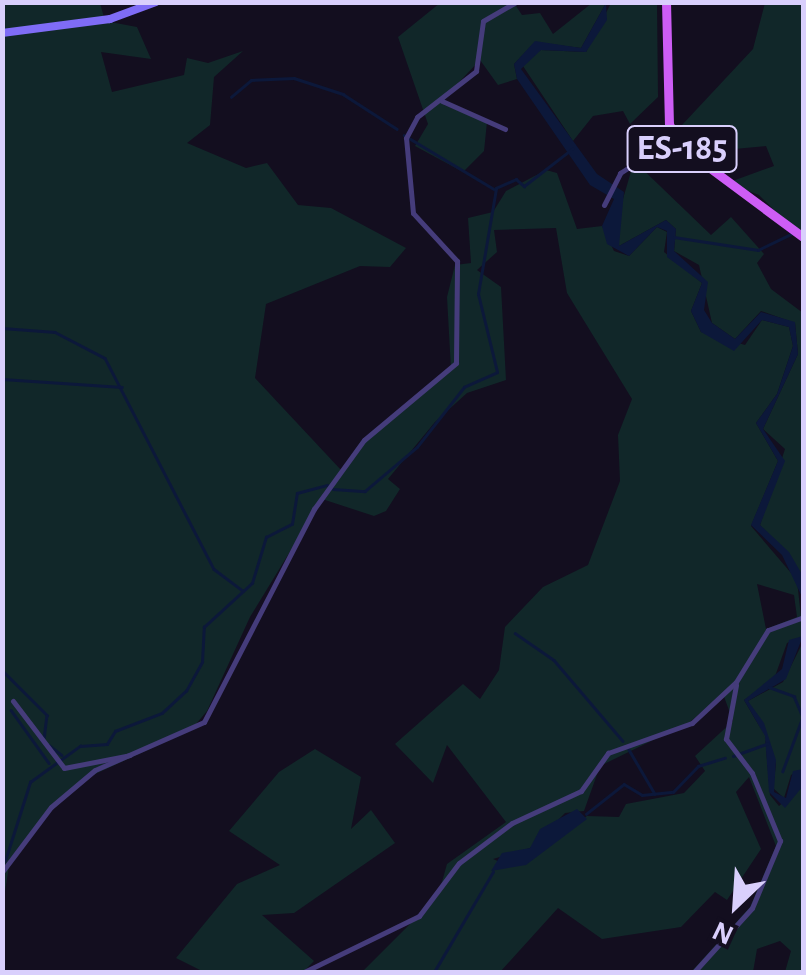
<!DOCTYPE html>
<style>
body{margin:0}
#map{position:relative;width:806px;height:975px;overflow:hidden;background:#130e1f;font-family:"Alegreya Sans",sans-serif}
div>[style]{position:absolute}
.green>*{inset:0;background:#112729}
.water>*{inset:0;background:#0c183a}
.stream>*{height:2.5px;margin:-1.25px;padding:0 1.25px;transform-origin:1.25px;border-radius:1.25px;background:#0c183a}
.street>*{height:5px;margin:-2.5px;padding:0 2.5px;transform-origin:2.5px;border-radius:2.5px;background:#453c7b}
.secondary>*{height:8px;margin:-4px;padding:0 4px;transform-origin:4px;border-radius:4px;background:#7f6cf6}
.primary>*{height:9px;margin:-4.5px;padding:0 4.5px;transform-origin:4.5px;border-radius:4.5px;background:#cd5df5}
span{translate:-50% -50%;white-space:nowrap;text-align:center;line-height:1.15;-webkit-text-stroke:9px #130e1f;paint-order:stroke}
.shield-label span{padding:2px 8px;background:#130e1f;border:2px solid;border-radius:8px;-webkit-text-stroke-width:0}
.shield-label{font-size:35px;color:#d9cffc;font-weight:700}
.frame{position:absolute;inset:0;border:5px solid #d9cffc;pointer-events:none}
.north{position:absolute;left:686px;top:855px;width:100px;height:100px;-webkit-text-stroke:8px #130e1f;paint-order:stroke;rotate:205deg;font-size:28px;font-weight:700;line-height:40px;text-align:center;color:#d9cffc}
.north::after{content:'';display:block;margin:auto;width:35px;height:45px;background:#d9cffc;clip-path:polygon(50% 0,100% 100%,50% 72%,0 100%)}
</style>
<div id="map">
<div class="green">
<i style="clip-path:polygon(evenodd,3px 3px,100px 3px,105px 21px,137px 27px,151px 59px,101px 52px,112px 92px,184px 75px,187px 58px,208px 63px,243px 51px,214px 77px,210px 125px,187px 143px,246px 168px,267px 163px,298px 205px,331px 208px,406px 248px,390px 267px,360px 266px,266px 304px,255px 378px,341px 470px,361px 441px,451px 369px,447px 297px,455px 265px,471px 263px,468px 218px,493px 212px,506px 191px,546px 170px,557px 173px,577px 229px,602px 226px,614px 251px,629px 256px,657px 227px,667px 232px,664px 252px,702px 283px,691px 311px,701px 332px,745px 345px,762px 320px,789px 327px,793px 346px,777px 394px,756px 423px,778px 461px,751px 526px,797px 580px,803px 636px,787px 643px,774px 679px,744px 700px,765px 736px,770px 795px,779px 806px,803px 786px,803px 972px,785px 972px,791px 951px,780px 941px,757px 949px,753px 972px,691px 972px,750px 907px,776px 846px,749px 777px,736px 792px,761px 849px,727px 900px,715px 892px,681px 927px,602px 939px,558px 908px,500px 972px,362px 972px,438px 896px,447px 864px,506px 822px,447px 745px,433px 783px,395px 744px,463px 684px,480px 699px,499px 670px,505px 627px,543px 587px,588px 565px,620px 481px,618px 435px,632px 399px,567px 293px,556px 228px,494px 230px,497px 252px,477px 270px,501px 287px,506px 380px,467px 393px,435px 422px,388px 479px,400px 489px,386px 511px,374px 516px,322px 499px,250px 617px,207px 711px,191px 730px,80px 781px,51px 806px,10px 859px,3px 905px,3px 3px,757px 584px,794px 595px,797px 617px,766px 629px,757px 584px,3px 3px,723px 694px,733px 721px,695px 756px,705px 771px,684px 793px,626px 804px,619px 817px,587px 816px,512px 867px,493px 859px,530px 848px,565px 813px,584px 811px,600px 766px,690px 722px,723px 694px)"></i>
<i style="clip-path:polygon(440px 3px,514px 3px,522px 15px,540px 13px,553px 34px,592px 3px,606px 3px,581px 48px,535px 42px,514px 64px,517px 79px,498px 85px,480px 60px,446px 96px,444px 105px,487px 122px,484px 151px,463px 172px,415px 146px,428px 124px,398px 37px)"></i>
<i style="clip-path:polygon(611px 3px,657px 3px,658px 97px,630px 124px,623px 111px,593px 116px,573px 141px,521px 63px,541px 50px,586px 52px)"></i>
<i style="clip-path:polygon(765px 3px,803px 3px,803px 239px,759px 195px,727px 183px,774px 166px,766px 146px,702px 152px,682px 125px,753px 49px)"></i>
<i style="clip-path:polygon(634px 161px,711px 235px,731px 217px,764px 254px,757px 263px,771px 289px,803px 313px,803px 576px,760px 525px,785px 449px,763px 429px,798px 354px,795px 323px,761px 311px,735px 339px,712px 323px,699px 265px,674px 251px,676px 229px,666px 220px,619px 246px,616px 223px)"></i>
<i style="clip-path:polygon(803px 642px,803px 769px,791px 775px,784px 798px,773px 788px,776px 764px,748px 701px,783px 682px)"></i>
<i style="clip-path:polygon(315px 749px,361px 777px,351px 829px,371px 810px,395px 843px,294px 913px,262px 915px,314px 961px,303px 972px,204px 972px,176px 958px,237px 884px,280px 865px,229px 831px,279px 772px)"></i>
</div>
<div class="water">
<i style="clip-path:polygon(606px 3px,607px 20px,586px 52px,541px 50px,521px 69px,597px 174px,624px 192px,619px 246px,666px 220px,676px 229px,674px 251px,708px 282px,704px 310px,712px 323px,735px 339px,761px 312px,795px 322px,798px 354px,763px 429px,785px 461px,760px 525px,789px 552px,803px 576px,803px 599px,782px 555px,751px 525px,778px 461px,756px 423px,777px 394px,793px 346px,789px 327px,762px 320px,734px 351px,701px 332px,691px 311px,702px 283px,667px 257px,667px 231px,657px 227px,629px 256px,607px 244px,602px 226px,614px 199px,590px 185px,517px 79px,514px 64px,535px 41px,581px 48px)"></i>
<i style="clip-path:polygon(803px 636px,786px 679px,748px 701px,764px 723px,776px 760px,774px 792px,786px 798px,793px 771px,803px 769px,803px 786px,785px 808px,769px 792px,765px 736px,744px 700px,782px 669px,789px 640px)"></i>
<i style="clip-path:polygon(577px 809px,587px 819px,526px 865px,491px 871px,502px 853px,530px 848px,540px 829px)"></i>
</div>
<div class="stream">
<i style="left:231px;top:97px;width:26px;rotate:-40deg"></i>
<i style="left:251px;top:80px;width:43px;rotate:-2.7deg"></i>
<i style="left:294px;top:78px;width:52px;rotate:18.1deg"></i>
<i style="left:343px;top:94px;width:64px;rotate:32.9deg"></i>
<i style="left:404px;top:135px;width:105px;rotate:31deg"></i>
<i style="left:496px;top:188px;width:22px;rotate:-24deg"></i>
<i style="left:516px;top:179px;width:11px;rotate:41deg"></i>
<i style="left:524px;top:186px;width:61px;rotate:-37.6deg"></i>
<i style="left:674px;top:237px;width:85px;rotate:8.8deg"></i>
<i style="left:758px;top:250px;width:37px;rotate:-26deg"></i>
<i style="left:2px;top:328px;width:53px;rotate:4.3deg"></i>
<i style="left:55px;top:332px;width:56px;rotate:27.5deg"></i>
<i style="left:105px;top:358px;width:237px;rotate:62.7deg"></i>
<i style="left:214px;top:569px;width:36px;rotate:37deg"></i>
<i style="left:2px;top:379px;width:120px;rotate:3.8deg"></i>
<i style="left:333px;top:489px;width:32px;rotate:4deg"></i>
<i style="left:365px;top:491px;width:68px;rotate:-40.2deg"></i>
<i style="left:417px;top:447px;width:76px;rotate:-51.9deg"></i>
<i style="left:464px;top:387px;width:36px;rotate:-24deg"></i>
<i style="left:497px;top:372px;width:80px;rotate:-103.7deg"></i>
<i style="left:478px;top:294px;width:107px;rotate:-80.3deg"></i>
<i style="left:515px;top:633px;width:47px;rotate:34.7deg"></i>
<i style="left:554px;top:660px;width:106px;rotate:49.6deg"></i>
<i style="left:2px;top:670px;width:64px;rotate:45deg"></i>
<i style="left:47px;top:715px;width:23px;rotate:97deg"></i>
<i style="left:769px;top:687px;width:27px;rotate:20deg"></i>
<i style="left:794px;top:696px;width:23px;rotate:67deg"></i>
<i style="left:803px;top:717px;width:58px;rotate:110.3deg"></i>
<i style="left:11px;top:710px;width:65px;rotate:54.4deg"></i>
<i style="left:49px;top:745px;width:16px;rotate:38deg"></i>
<i style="left:628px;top:748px;width:53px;rotate:59.6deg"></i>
<i style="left:733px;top:756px;width:37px;rotate:-20deg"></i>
<i style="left:586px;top:814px;width:48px;rotate:-38.3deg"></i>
<i style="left:624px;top:784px;width:21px;rotate:31deg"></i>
<i style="left:642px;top:795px;width:31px;rotate:-6deg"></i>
<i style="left:673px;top:792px;width:36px;rotate:-46deg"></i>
<i style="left:698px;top:766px;width:28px;rotate:-17deg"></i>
<i style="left:5px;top:861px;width:83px;rotate:-72.4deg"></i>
<i style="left:30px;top:782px;width:62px;rotate:-35.8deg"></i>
<i style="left:80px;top:746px;width:27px;rotate:-4deg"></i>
<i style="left:107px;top:744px;width:15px;rotate:-58deg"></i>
<i style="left:115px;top:731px;width:50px;rotate:-21deg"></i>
<i style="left:162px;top:713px;width:33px;rotate:-43deg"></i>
<i style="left:186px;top:691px;width:33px;rotate:-61deg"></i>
<i style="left:202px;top:662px;width:35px;rotate:-87deg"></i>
<i style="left:204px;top:627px;width:65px;rotate:-42.5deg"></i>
<i style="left:252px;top:583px;width:48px;rotate:-73.1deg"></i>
<i style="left:266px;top:537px;width:29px;rotate:-27deg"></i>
<i style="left:292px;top:524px;width:31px;rotate:-81deg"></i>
<i style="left:297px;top:493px;width:31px;rotate:-15deg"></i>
<i style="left:434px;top:972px;width:116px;rotate:-59.5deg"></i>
</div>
<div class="street">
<i style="left:442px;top:101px;width:69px;rotate:24deg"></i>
<i style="left:604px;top:205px;width:36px;rotate:-63deg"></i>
<i style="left:620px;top:173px;width:64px;rotate:-32.9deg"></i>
<i style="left:13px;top:701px;width:84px;rotate:52.7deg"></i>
<i style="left:64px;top:768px;width:67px;rotate:-11.1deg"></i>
<i style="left:2px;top:872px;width:81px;rotate:-53deg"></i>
<i style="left:51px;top:807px;width:57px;rotate:-40.1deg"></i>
<i style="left:95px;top:770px;width:119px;rotate:-23.8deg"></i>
<i style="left:204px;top:722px;width:240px;rotate:-62.7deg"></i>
<i style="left:314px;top:509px;width:85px;rotate:-54.1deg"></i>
<i style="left:364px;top:440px;width:120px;rotate:-39.9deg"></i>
<i style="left:456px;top:363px;width:102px;rotate:-89.4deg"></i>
<i style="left:457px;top:261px;width:65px;rotate:-132.5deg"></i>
<i style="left:413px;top:213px;width:75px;rotate:-95.3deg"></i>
<i style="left:406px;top:138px;width:24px;rotate:-62deg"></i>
<i style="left:417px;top:117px;width:75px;rotate:-37.9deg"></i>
<i style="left:476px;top:71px;width:50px;rotate:-82deg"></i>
<i style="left:483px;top:21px;width:38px;rotate:-30deg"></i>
<i style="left:304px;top:972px;width:128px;rotate:-26deg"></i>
<i style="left:419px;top:916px;width:66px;rotate:-53deg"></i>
<i style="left:459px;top:863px;width:66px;rotate:-37deg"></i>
<i style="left:512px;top:823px;width:76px;rotate:-24.9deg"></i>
<i style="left:581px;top:791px;width:47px;rotate:-54.6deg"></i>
<i style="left:608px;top:753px;width:89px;rotate:-19.7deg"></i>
<i style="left:692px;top:723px;width:60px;rotate:-43deg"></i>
<i style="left:736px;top:682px;width:61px;rotate:-58.4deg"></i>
<i style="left:768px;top:630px;width:38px;rotate:-20deg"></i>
<i style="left:694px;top:972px;width:86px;rotate:-47.8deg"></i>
<i style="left:752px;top:908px;width:73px;rotate:-67.3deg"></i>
<i style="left:780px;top:841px;width:74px;rotate:-112.4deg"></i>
<i style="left:752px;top:773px;width:43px;rotate:-127.4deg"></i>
<i style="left:726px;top:739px;width:55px;rotate:-79.5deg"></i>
</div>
<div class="secondary">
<i style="left:2px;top:33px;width:109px;rotate:-7.4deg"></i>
<i style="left:110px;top:19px;width:49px;rotate:-20.3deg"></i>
</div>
<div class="primary">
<i style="left:666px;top:2px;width:122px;rotate:88.6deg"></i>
<i style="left:669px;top:124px;width:23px;rotate:65deg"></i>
<i style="left:679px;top:145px;width:156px;rotate:36.6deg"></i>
</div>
<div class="shield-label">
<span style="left:682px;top:149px">ES-185</span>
</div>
<div class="frame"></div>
<div class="north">N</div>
</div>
